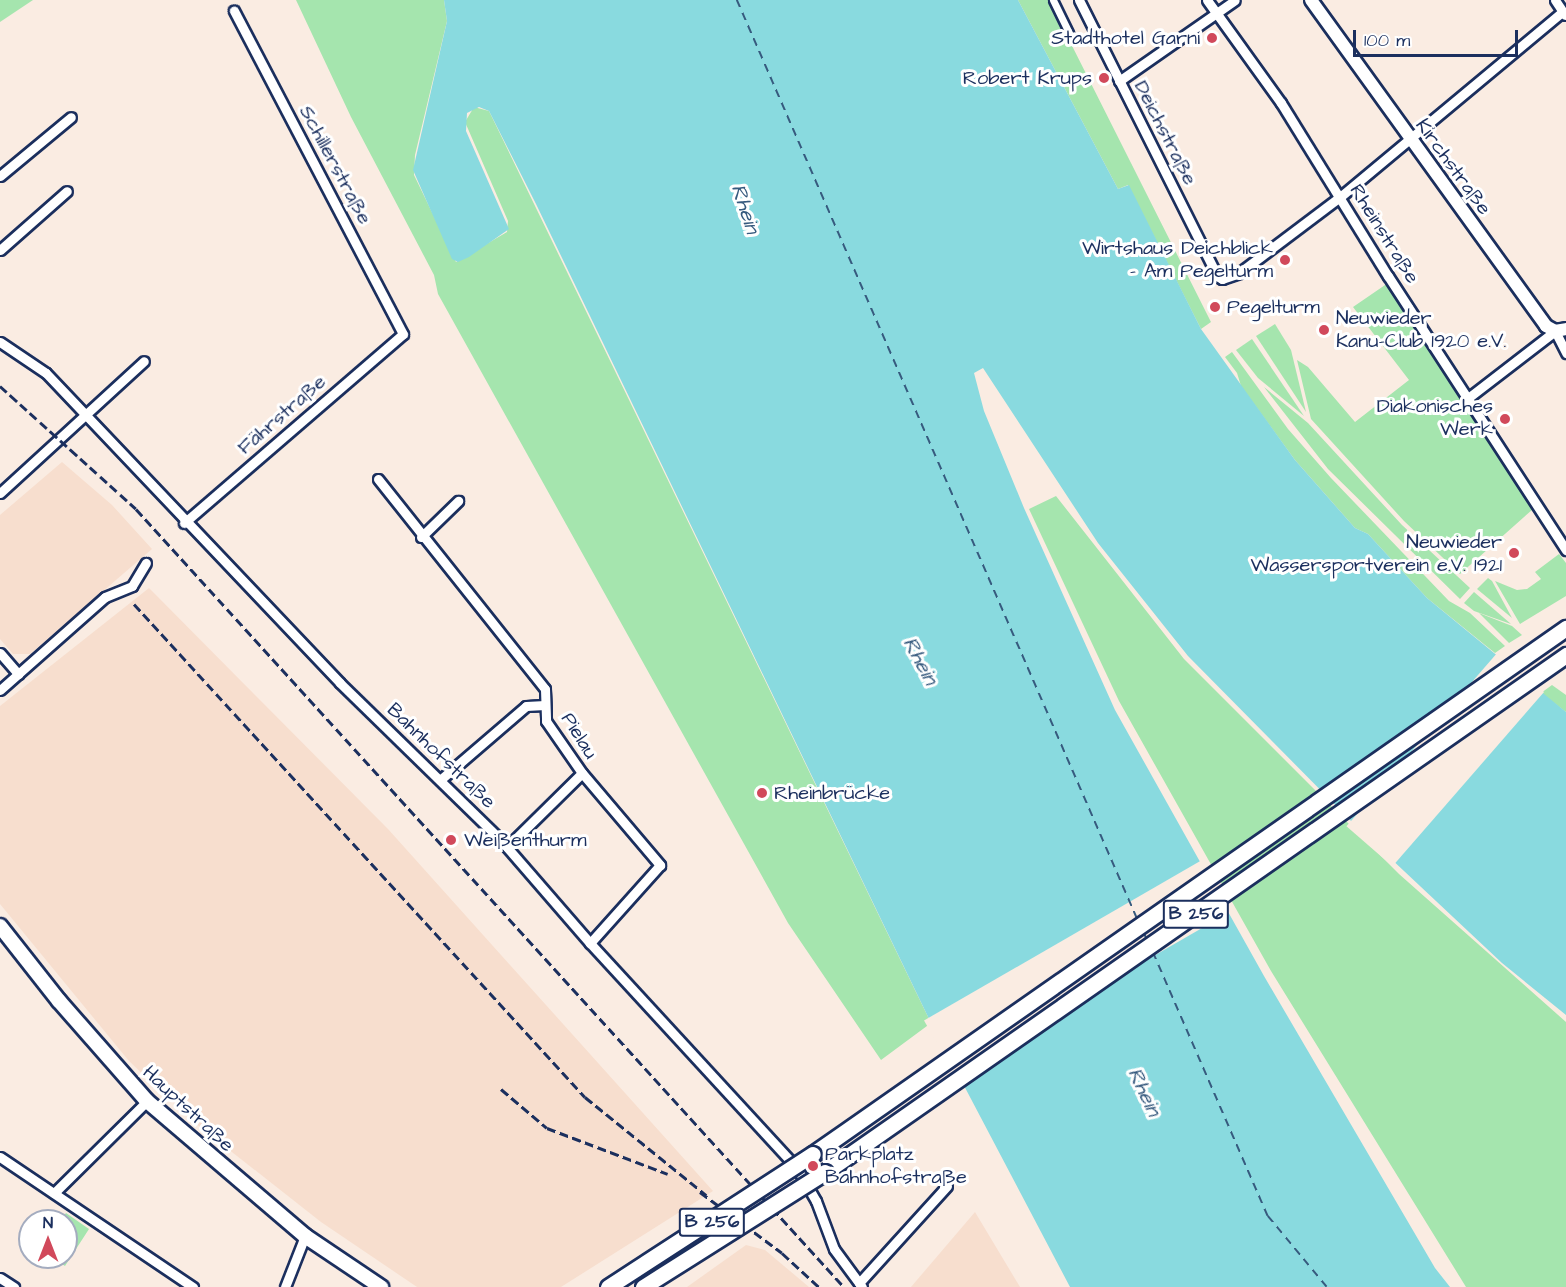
<!DOCTYPE html>
<meta charset="utf-8">
<style>
body{margin:0}
#map{position:relative;width:1566px;height:1287px;overflow:hidden;background:#faece2;font-family:"Architects Daughter",sans-serif}
div>[style]{position:absolute}
.built>*{inset:0;background:#f7dece}
.green>*{inset:0;background:#a5e5ae}
.water>*{inset:0;background:#89dadf}
.pier>*{inset:0;background:#faece2;transform-origin:0 0}
.ferry>*{height:1.5px;margin-top:-0.75px;transform-origin:0;background:repeating-linear-gradient(90deg,#365a7e 0 8px,transparent 0 14px)}
.roads{filter:drop-shadow(2px 0 #1b2f5e) drop-shadow(-2px 0 #1b2f5e) drop-shadow(0 2px #1b2f5e) drop-shadow(0 -2px #1b2f5e)}
.pedestrian>*{height:7px;margin:-3.5px;padding:0 3.5px;transform-origin:3.5px;border-radius:3.5px;background:#fff}
.minor>*{height:9px;margin:-4.5px;padding:0 4.5px;transform-origin:4.5px;border-radius:4.5px;background:#fff}
.tertiary>*{height:12px;margin:-6px;padding:0 6px;transform-origin:6px;border-radius:6px;background:#fff}
.secondary>*{height:14px;margin:-7px;padding:0 7px;transform-origin:7px;border-radius:7px;background:#fff}
.trunk>*{height:15px;margin:-7.5px;padding:0 7.5px;transform-origin:7.5px;border-radius:7.5px;background:#fff}
.rail>*{height:3px;margin-top:-1.5px;transform-origin:0;background:repeating-linear-gradient(90deg,#1b2f5e 0 9px,transparent 0 13.5px)}
.bridges{filter:drop-shadow(2px 0 #1b2f5e) drop-shadow(-2px 0 #1b2f5e) drop-shadow(0 2px #1b2f5e) drop-shadow(0 -2px #1b2f5e)}
.trunk-bridge>*{height:15px;margin:-7.5px;padding:0 7.5px;transform-origin:7.5px;border-radius:7.5px;background:#fff}
.dots>*{width:16px;height:16px;translate:-50% -50%;box-sizing:border-box;border:3px solid #fff;border-radius:50%}
span{translate:-50% -50%;white-space:nowrap;text-align:center;line-height:1.15;-webkit-text-stroke:6px #fff;paint-order:stroke}
.shield-label span{padding:2px 4px;background:#fff;border:2px solid;border-radius:4px;-webkit-text-stroke-width:0}
.shield-label{font-size:18px;color:#1b2f5e;font-weight:700}
.poi-label{font-size:20px;color:#1b2f5e}
.right{translate:-100% -50%;text-align:right}
.left{translate:0 -50%;text-align:left}
.street-label{font-size:20px;color:#1b2f5e}
.water-label{font-size:21px;color:#365a7e;font-style:italic}
.north{position:absolute;left:18px;top:1209px;width:60px;height:60px;box-sizing:border-box;background:#fff;border:2px solid #a4acbf;border-radius:50%;rotate:0deg;font-size:16px;font-weight:700;line-height:24px;text-align:center;color:#1b2f5e}
.north::after{content:'';display:block;margin:auto;width:21px;height:27px;background:#d1495b;clip-path:polygon(50% 0,100% 100%,50% 72%,0 100%)}
.scale{position:absolute;left:1353px;top:30px;width:165px;height:27px;box-sizing:border-box;border:3px solid #1b2f5e;border-top:0;padding-left:8px;font-size:18px;line-height:21px;white-space:nowrap;color:#1b2f5e;-webkit-text-stroke:4px #fff;paint-order:stroke}
</style>
<div id="map">
<div class="built">
<i style="clip-path:polygon(62px 462px,112px 505px,152px 549px,30px 654px,13px 654px,0 639px,0 515px)"></i>
<i style="clip-path:polygon(149px 588px,388px 829px,713px 1191px,561px 1287px,417px 1287px,321px 1222px,190px 1119px,129px 1061px,0 904px,0 706px)"></i>
<i style="clip-path:polygon(975px 1212px,1020px 1287px,911px 1287px)"></i>
<i style="clip-path:polygon(746px 1245px,765px 1250px,809px 1287px,687px 1287px)"></i>
</div>
<div class="green">
<i style="clip-path:polygon(0 0,33px 0,0 22px)"></i>
<i style="clip-path:polygon(296px 0,444px 0,447px 21px,415px 155px,414px 175px,456px 262px,507px 232px,508px 221px,465px 122px,474px 107px,489px 111px,931px 1023px,881px 1060px,788px 923px,438px 294px,434px 275px,351px 117px)"></i>
<i style="clip-path:polygon(1018px 0,1049px 0,1211px 322px,1201px 329px,1128px 185px,1118px 189px)"></i>
<i style="clip-path:polygon(1388px 283px,1533px 509px,1460px 574px,1404px 521px,1311px 419px,1297px 360px,1308px 367px,1355px 422px,1409px 380px,1353px 307px)"></i>
<i style="clip-path:polygon(1275px 324px,1291px 350px,1306px 412px,1256px 336px)"></i>
<i style="clip-path:polygon(1252px 339px,1304px 416px,1258px 378px,1236px 350px)"></i>
<i style="clip-path:polygon(1232px 352px,1288px 429px,1331px 478px,1449px 601px,1470px 613px,1505px 646px,1495px 653px,1485px 645px,1427px 598px,1368px 534px,1355px 528px,1295px 460px,1241px 386px,1237px 373px,1225px 357px)"></i>
<i style="clip-path:polygon(1264px 387px,1308px 423px,1402px 525px,1470px 588px,1460px 599px,1328px 469px)"></i>
<i style="clip-path:polygon(1056px 496px,1184px 659px,1399px 874px,1566px 1022px,1566px 1287px,1466px 1287px,1271px 971px,1119px 701px,1029px 509px)"></i>
<i style="clip-path:polygon(1559px 554px,1566px 563px,1566px 596px,1520px 624px,1495px 581px,1517px 590px,1527px 589px,1541px 579px,1535px 572px)"></i>
<i style="clip-path:polygon(1488px 578px,1492px 581px,1512px 618px,1477px 589px)"></i>
<i style="clip-path:polygon(1474px 592px,1511px 624px,1474px 611px,1464px 603px)"></i>
<i style="clip-path:polygon(1479px 613px,1512px 626px,1522px 635px,1509px 643px)"></i>
<i style="clip-path:polygon(1552px 685px,1566px 695px,1566px 712px,1541px 693px)"></i>
<i style="clip-path:polygon(66px 1213px,89px 1229px,65px 1266px,51px 1257px,66px 1257px,66px 1221px,60px 1221px)"></i>
</div>
<div class="water">
<i style="clip-path:polygon(444px 0,1018px 0,1118px 189px,1129px 185px,1201px 329px,1295px 460px,1355px 528px,1368px 534px,1427px 598px,1566px 712px,1566px 1015px,1502px 963px,1355px 825px,1188px 656px,1098px 543px,983px 368px,974px 373px,984px 411px,1024px 508px,1115px 710px,1264px 976px,1435px 1268px,1450px 1287px,1070px 1287px,931px 1023px,536px 204px,489px 111px,479px 107px,467px 113px,466px 131px,509px 229px,469px 257px,458px 262px,452px 259px,413px 170px,447px 21px)"></i>
</div>
<div class="pier">
<i style="left:1498px;top:652px;width:61px;height:231px;rotate:41deg"></i>
<i style="left:1202px;top:860px;width:59px;height:321px;rotate:60deg"></i>
</div>
<div class="ferry">
<i style="left:737px;top:0;width:1001px;rotate:66.46deg"></i>
<i style="left:1143px;top:930px;width:11px;rotate:68deg"></i>
<i style="left:1153px;top:952px;width:288px;rotate:66.5deg"></i>
<i style="left:1268px;top:1216px;width:92px;rotate:50.3deg"></i>
</div>
<div class="roads">
<div class="pedestrian">
<i style="left:1053px;top:0;width:37px;rotate:64deg"></i>
</div>
<div class="minor">
<i style="left:1079px;top:0;width:309px;rotate:63.4deg"></i>
<i style="left:1217px;top:276px;width:6px;rotate:31deg"></i>
<i style="left:1222px;top:279px;width:18px;rotate:-19deg"></i>
<i style="left:1239px;top:273px;width:126px;rotate:-37deg"></i>
<i style="left:1340px;top:197px;width:290px;rotate:-39.8deg"></i>
<i style="left:1207px;top:0;width:127px;rotate:54.3deg"></i>
<i style="left:1281px;top:103px;width:203px;rotate:58.3deg"></i>
<i style="left:1388px;top:276px;width:327px;rotate:57deg"></i>
<i style="left:1555px;top:0;width:18px;rotate:56deg"></i>
<i style="left:1119px;top:81px;width:141px;rotate:-34.9deg"></i>
<i style="left:0;top:176px;width:92px;rotate:-39.7deg"></i>
<i style="left:0;top:250px;width:89px;rotate:-41.4deg"></i>
<i style="left:0;top:342px;width:55px;rotate:34deg"></i>
<i style="left:46px;top:373px;width:427px;rotate:46.5deg"></i>
<i style="left:340px;top:683px;width:222px;rotate:44.3deg"></i>
<i style="left:499px;top:838px;width:139px;rotate:49.1deg"></i>
<i style="left:590px;top:943px;width:306px;rotate:47.4deg"></i>
<i style="left:797px;top:1168px;width:38px;rotate:60deg"></i>
<i style="left:816px;top:1201px;width:51px;rotate:69.4deg"></i>
<i style="left:834px;top:1249px;width:47px;rotate:53.6deg"></i>
<i style="left:1468px;top:398px;width:110px;rotate:-37.6deg"></i>
<i style="left:1555px;top:331px;width:25px;rotate:63deg"></i>
<i style="left:378px;top:479px;width:268px;rotate:51.5deg"></i>
<i style="left:545px;top:689px;width:32px;rotate:88deg"></i>
<i style="left:546px;top:721px;width:63px;rotate:55.3deg"></i>
<i style="left:582px;top:773px;width:121px;rotate:49.7deg"></i>
<i style="left:660px;top:865px;width:105px;rotate:131.9deg"></i>
<i style="left:0;top:493px;width:195px;rotate:-42.5deg"></i>
<i style="left:184px;top:523px;width:289px;rotate:-40.8deg"></i>
<i style="left:403px;top:334px;width:365px;rotate:-117.6deg"></i>
<i style="left:421px;top:537px;width:52px;rotate:-44.2deg"></i>
<i style="left:0;top:653px;width:28px;rotate:49deg"></i>
<i style="left:0;top:690px;width:140px;rotate:-41.5deg"></i>
<i style="left:105px;top:597px;width:29px;rotate:-22deg"></i>
<i style="left:132px;top:586px;width:27px;rotate:-59deg"></i>
<i style="left:440px;top:780px;width:113px;rotate:-40.7deg"></i>
<i style="left:526px;top:706px;width:19px;rotate:-3deg"></i>
<i style="left:507px;top:847px;width:105px;rotate:-44.6deg"></i>
<i style="left:0;top:1157px;width:233px;rotate:34deg"></i>
<i style="left:54px;top:1193px;width:131px;rotate:-44.7deg"></i>
<i style="left:0;top:1278px;width:17px;rotate:33deg"></i>
<i style="left:859px;top:1283px;width:131px;rotate:-47.8deg"></i>
<i style="left:285px;top:1287px;width:55px;rotate:-68.6deg"></i>
</div>
<div class="tertiary">
<i style="left:1311px;top:0;width:402px;rotate:54.2deg"></i>
<i style="left:1546px;top:326px;width:10px;rotate:29deg"></i>
<i style="left:1555px;top:331px;width:11px;rotate:-10deg"></i>
</div>
<div class="secondary">
<i style="left:0;top:926px;width:95px;rotate:51.8deg"></i>
<i style="left:59px;top:1001px;width:133px;rotate:48.7deg"></i>
<i style="left:147px;top:1101px;width:208px;rotate:40.5deg"></i>
<i style="left:305px;top:1236px;width:92px;rotate:33.9deg"></i>
</div>
<div class="trunk">
<i style="left:813px;top:1154px;width:919px;rotate:-34.94deg"></i>
<i style="left:825px;top:1172px;width:904px;rotate:-34.9deg"></i>
</div>
</div>
<div class="rail">
<i style="left:0;top:386px;width:183px;rotate:42.1deg"></i>
<i style="left:136px;top:509px;width:1052px;rotate:47.7deg"></i>
<i style="left:134px;top:604px;width:668px;rotate:47.55deg"></i>
<i style="left:585px;top:1097px;width:156px;rotate:39deg"></i>
<i style="left:501px;top:1089px;width:60px;rotate:40.3deg"></i>
<i style="left:547px;top:1128px;width:129px;rotate:20.8deg"></i>
<i style="left:700px;top:1192px;width:102px;rotate:36.6deg"></i>
<i style="left:782px;top:1253px;width:50px;rotate:42.6deg"></i>
</div>
<div class="bridges">
<div class="trunk-bridge">
<i style="left:608px;top:1287px;width:244px;rotate:-33deg"></i>
<i style="left:643px;top:1287px;width:215px;rotate:-32.3deg"></i>
</div>
</div>
<div class="dots">
<i style="left:1212px;top:38px;background:#d1495b"></i>
<i style="left:1104px;top:78px;background:#d1495b"></i>
<i style="left:1285px;top:260px;background:#d1495b"></i>
<i style="left:1215px;top:307px;background:#d1495b"></i>
<i style="left:1324px;top:330px;background:#d1495b"></i>
<i style="left:1505px;top:419px;background:#d1495b"></i>
<i style="left:1514px;top:553px;background:#d1495b"></i>
<i style="left:762px;top:793px;background:#d1495b"></i>
<i style="left:451px;top:840px;background:#d1495b"></i>
<i style="left:813px;top:1166px;background:#d1495b"></i>
</div>
<div class="shield-label">
<span style="left:1196px;top:914px">B 256</span>
<span style="left:712px;top:1222px">B 256</span>
</div>
<div class="poi-label">
<span class="right" style="left:1200px;top:38px">Stadthotel Garni</span>
<span class="right" style="left:1092px;top:78px">Robert Krups</span>
<span class="right" style="left:1273px;top:260px">Wirtshaus Deichblick<br>- Am Pegelturm</span>
<span class="left" style="left:1227px;top:307px">Pegelturm</span>
<span class="left" style="left:1336px;top:330px">Neuwieder<br>Kanu-Club 1920 e.V.</span>
<span class="right" style="left:1493px;top:418px">Diakonisches<br>Werk</span>
<span class="right" style="left:1502px;top:554px">Neuwieder<br>Wassersportverein e.V. 1921</span>
<span class="left" style="left:774px;top:793px">Rheinbrücke</span>
<span class="left" style="left:464px;top:840px">Weißenthurm</span>
<span class="left" style="left:825px;top:1166px">Parkplatz<br>Bahnhofstraße</span>
</div>
<div class="street-label">
<span style="left:1165px;top:133px;rotate:63deg">Deichstraße</span>
<span style="left:335px;top:165px;rotate:62deg">Schillerstraße</span>
<span style="left:1453px;top:167px;rotate:54deg">Kirchstraße</span>
<span style="left:1384px;top:234px;rotate:58deg">Rheinstraße</span>
<span style="left:282px;top:415px;rotate:-41deg">Fährstraße</span>
<span style="left:579px;top:736px;rotate:58deg">Pielau</span>
<span style="left:441px;top:756px;rotate:44deg">Bahnhofstraße</span>
<span style="left:188px;top:1109px;rotate:43deg">Hauptstraße</span>
</div>
<div class="water-label">
<span style="left:745px;top:209px;rotate:72deg">Rhein</span>
<span style="left:920px;top:661px;rotate:62deg">Rhein</span>
<span style="left:1144px;top:1092px;rotate:65deg">Rhein</span>
</div>
<div class="north">N</div>
<div class="scale">100 m</div>
</div>
